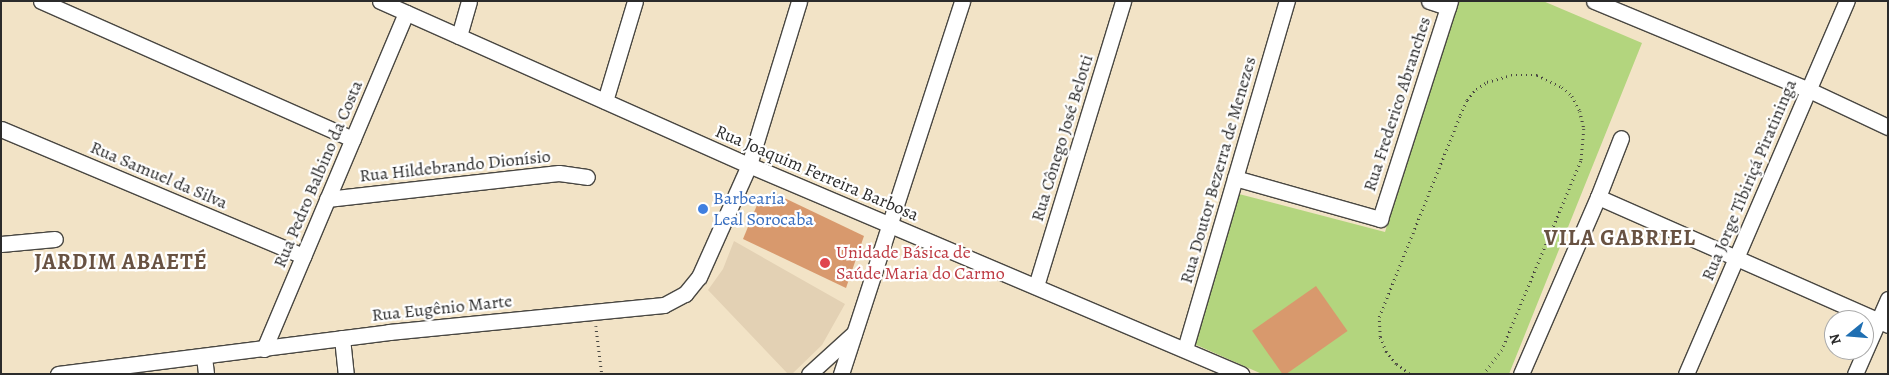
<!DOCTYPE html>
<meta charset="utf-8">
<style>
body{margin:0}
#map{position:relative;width:1889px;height:375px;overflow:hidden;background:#f2e3c6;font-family:Alegreya,serif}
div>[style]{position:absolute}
.built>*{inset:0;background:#e3d1b4}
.green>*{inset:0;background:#b3d57e}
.building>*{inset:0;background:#d8996d;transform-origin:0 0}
.path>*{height:2.5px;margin-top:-1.25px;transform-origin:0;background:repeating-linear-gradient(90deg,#494742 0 1px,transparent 0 5px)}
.roads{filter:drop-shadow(1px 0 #494742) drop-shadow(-1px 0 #494742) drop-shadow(0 1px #494742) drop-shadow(0 -1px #494742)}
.minor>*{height:15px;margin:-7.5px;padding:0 7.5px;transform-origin:7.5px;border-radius:7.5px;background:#fff}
.dots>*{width:14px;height:14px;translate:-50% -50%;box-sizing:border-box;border:2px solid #fff;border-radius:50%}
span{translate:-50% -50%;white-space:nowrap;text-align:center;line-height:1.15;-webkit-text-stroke:4.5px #fff;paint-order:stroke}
.street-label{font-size:18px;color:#2b2b2b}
.shop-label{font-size:18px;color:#366cbe}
.left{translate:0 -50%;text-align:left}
.health-label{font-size:18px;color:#be3a42}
.district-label{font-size:22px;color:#685242;font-weight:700;letter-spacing:1px}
.frame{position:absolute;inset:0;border:2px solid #2b2b2b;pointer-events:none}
.north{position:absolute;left:1824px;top:310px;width:50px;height:50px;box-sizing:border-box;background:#fff;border:1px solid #aaa;border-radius:50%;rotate:253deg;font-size:14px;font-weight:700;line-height:20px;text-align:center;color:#2b2b2b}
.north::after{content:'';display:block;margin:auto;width:18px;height:22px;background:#1f6fb2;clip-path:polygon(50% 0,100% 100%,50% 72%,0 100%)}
</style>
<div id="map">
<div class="built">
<i style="clip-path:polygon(734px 241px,845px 304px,822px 345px,792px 374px,788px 374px,708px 290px,723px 269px)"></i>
</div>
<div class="green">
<i style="clip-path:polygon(1457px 1px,1543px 1px,1642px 43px,1509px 374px,1262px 374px,1192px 343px,1235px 193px,1385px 232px)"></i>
</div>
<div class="building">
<i style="clip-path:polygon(776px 194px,864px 236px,846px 288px,743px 239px,757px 205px,762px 198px)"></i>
<i style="left:1316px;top:286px;width:55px;height:78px;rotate:55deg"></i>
</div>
<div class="path">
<i style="left:596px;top:326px;width:48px;rotate:82.9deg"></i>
<i style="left:1409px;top:374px;width:16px;rotate:-142deg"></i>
<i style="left:1396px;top:364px;width:16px;rotate:-130deg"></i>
<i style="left:1386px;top:352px;width:16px;rotate:-112deg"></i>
<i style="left:1380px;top:337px;width:20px;rotate:-93deg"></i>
<i style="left:1379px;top:317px;width:218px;rotate:-68.1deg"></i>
<i style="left:1460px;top:115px;width:17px;rotate:-65deg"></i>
<i style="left:1467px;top:100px;width:14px;rotate:-51deg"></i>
<i style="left:1476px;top:89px;width:13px;rotate:-32deg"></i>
<i style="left:1487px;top:82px;width:25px;rotate:-16deg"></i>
<i style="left:1511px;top:75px;width:26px"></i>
<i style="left:1537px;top:75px;width:28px;rotate:26deg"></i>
<i style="left:1562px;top:87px;width:13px;rotate:42deg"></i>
<i style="left:1572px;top:96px;width:17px;rotate:62deg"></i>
<i style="left:1580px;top:111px;width:18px;rotate:77deg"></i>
<i style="left:1584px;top:129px;width:32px;rotate:95deg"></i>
<i style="left:1581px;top:161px;width:205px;rotate:112.7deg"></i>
<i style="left:1502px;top:350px;width:30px;rotate:127deg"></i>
</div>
<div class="roads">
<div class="minor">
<i style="left:41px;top:1px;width:341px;rotate:23.9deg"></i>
<i style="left:380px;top:1px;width:404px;rotate:24deg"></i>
<i style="left:749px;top:165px;width:535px;rotate:23.02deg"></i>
<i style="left:1429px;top:1px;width:20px;rotate:18deg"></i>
<i style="left:1594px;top:1px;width:233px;rotate:22.5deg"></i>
<i style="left:1809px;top:90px;width:87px;rotate:25.1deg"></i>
<i style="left:459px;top:36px;width:36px;rotate:-74deg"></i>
<i style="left:605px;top:101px;width:104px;rotate:-73.3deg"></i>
<i style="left:1px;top:129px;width:328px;rotate:22.8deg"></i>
<i style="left:1235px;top:178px;width:151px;rotate:15.8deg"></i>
<i style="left:1380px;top:219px;width:229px;rotate:-72.2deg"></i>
<i style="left:1598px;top:197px;width:317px;rotate:23.8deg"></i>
<i style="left:327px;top:199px;width:233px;rotate:-6.4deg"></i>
<i style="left:559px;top:173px;width:28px;rotate:8deg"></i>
<i style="left:1px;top:244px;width:54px;rotate:-5.3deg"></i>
<i style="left:1036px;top:286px;width:298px;rotate:-73deg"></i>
<i style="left:342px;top:338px;width:36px;rotate:84deg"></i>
<i style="left:264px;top:349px;width:365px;rotate:-67.1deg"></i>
<i style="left:1185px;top:349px;width:363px;rotate:-73.7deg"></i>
<i style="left:204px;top:357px;width:17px;rotate:83deg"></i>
<i style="left:58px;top:374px;width:334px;rotate:-7.2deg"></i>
<i style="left:389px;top:332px;width:276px;rotate:-5.6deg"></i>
<i style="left:664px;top:305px;width:24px;rotate:-28deg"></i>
<i style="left:685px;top:294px;width:22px;rotate:-51deg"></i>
<i style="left:699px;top:277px;width:123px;rotate:-65.9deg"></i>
<i style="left:749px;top:165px;width:171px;rotate:-73deg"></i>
<i style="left:809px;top:374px;width:61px;rotate:-42.3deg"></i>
<i style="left:841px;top:374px;width:392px;rotate:-72deg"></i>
<i style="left:1521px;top:374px;width:193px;rotate:-66.5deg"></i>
<i style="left:1598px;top:197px;width:63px;rotate:-68.7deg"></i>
<i style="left:1686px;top:374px;width:406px;rotate:-66.7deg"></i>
<i style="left:1855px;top:374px;width:82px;rotate:-66.3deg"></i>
</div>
</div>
<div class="dots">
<i style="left:703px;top:209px;background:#3f7fe0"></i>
<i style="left:825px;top:263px;background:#e0444e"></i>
</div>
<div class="street-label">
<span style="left:1397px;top:104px;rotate:-72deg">Rua Frederico Abranches</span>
<span style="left:1062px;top:138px;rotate:-73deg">Rua Cônego José Belotti</span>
<span style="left:455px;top:166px;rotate:-6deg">Rua Hildebrando Dionísio</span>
<span style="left:1218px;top:170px;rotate:-74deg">Rua Doutor Bezerra de Menezes</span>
<span style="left:817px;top:173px;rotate:23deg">Rua Joaquim Ferreira Barbosa</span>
<span style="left:318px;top:174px;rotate:-67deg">Rua Pedro Balbino da Costa</span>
<span style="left:159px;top:175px;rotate:23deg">Rua Samuel da Silva</span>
<span style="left:1749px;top:180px;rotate:-67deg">Rua Jorge Tibiriçá Piratininga</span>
<span style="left:442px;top:308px;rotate:-6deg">Rua Eugênio Marte</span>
</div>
<div class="shop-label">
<span class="left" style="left:713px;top:209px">Barbearia<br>Leal Sorocaba</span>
</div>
<div class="health-label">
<span class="left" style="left:836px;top:263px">Unidade Básica de<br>Saúde Maria do Carmo</span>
</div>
<div class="district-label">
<span style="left:1620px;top:239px">VILA GABRIEL</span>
<span style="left:121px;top:263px">JARDIM ABAETÉ</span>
</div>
<div class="frame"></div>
<div class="north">N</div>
</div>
